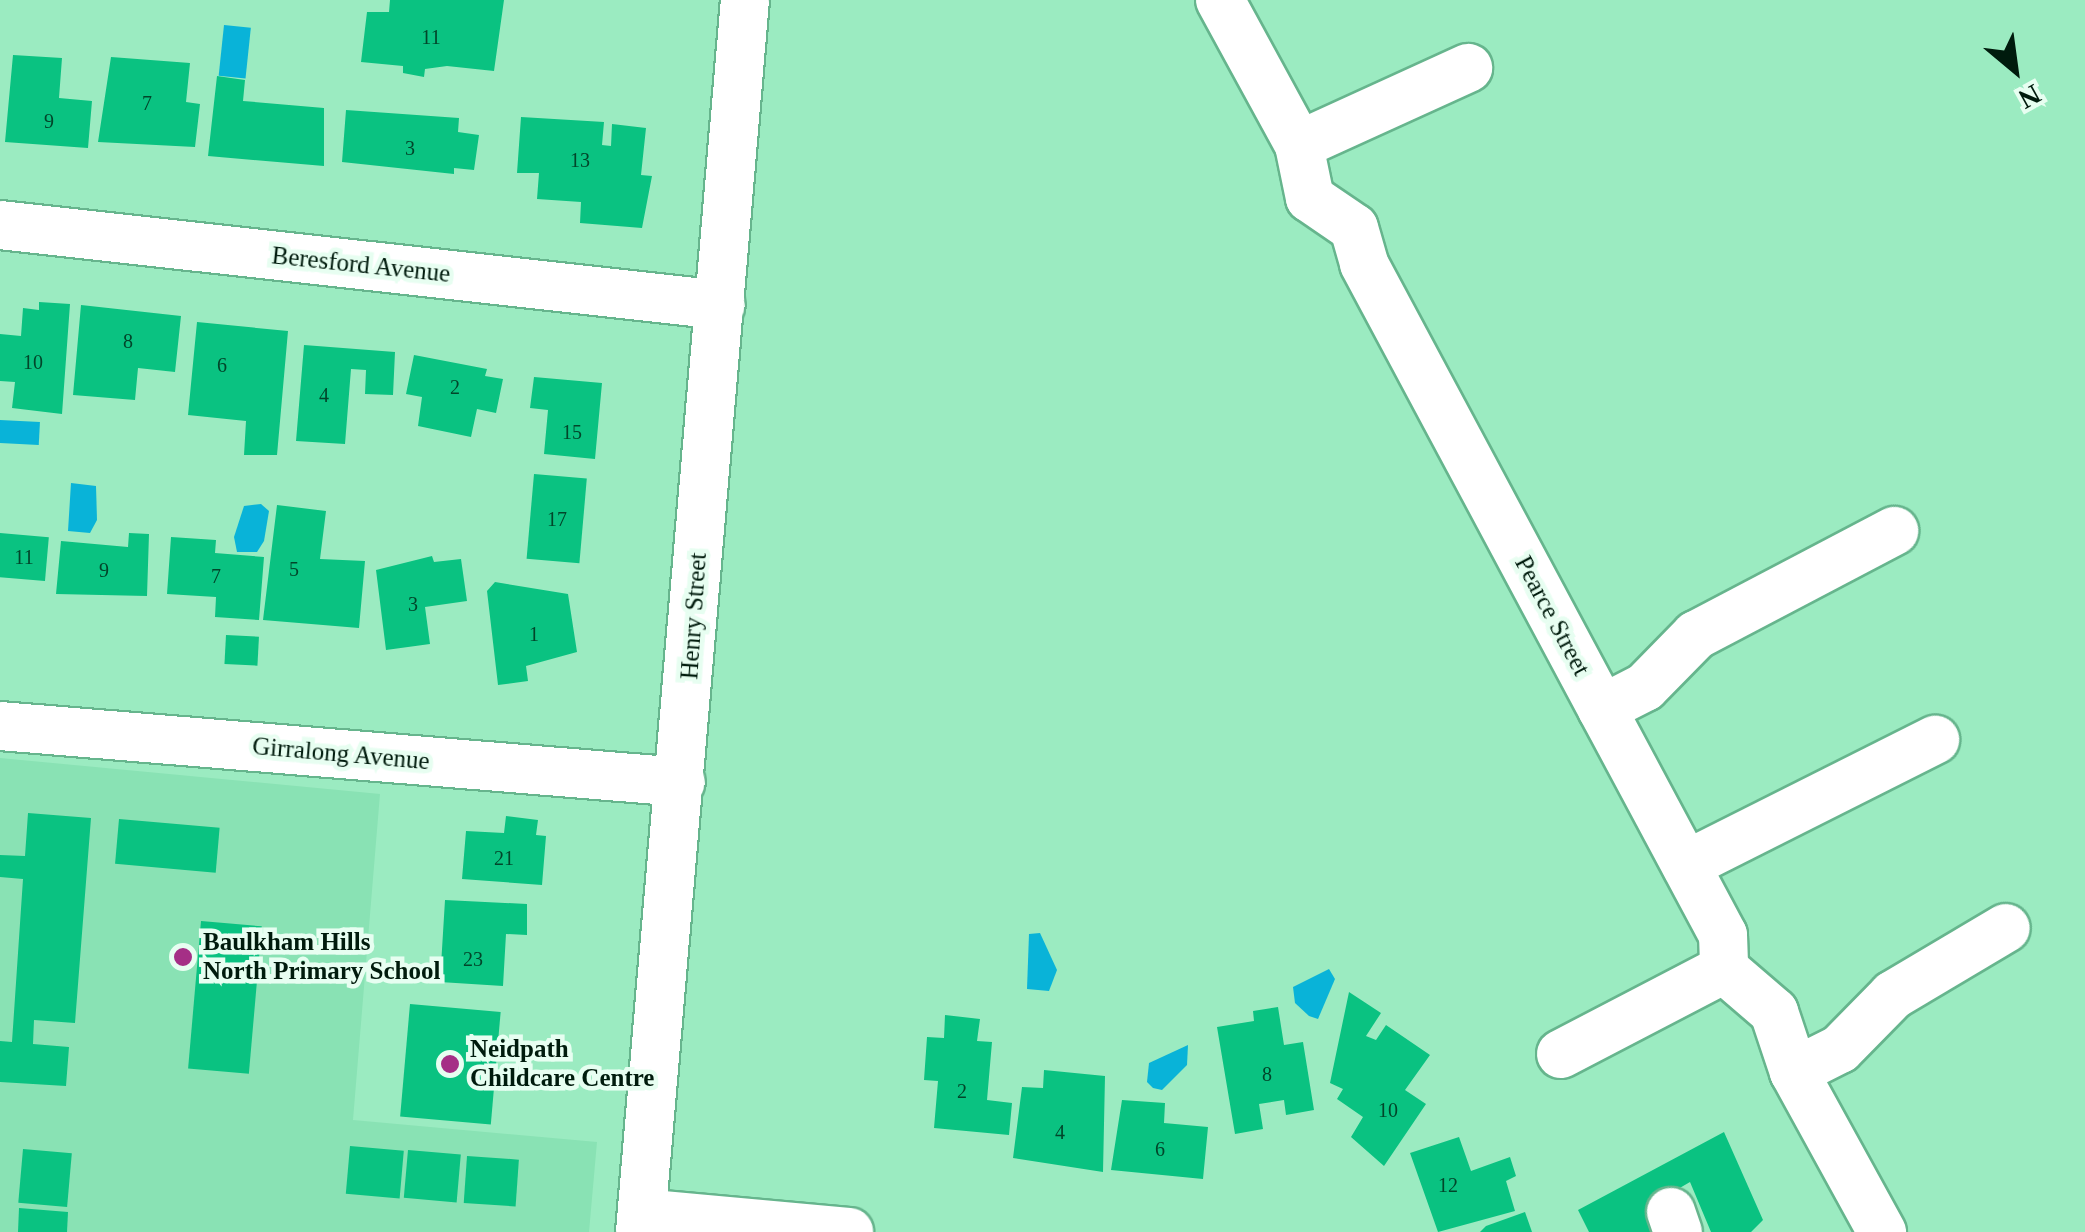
<!DOCTYPE html>
<style>
body{margin:0}
#map{position:relative;width:2085px;height:1232px;overflow:hidden;background:#9bebc1;font-family:"Times New Roman",serif}
div>[style]{position:absolute}
.built>*{inset:0;background:#89e2b4}
.water>*{inset:0;background:#09b3d8;transform-origin:0 0}
.building>*{inset:0;background:#0ac281;transform-origin:0 0}
.roads{filter:drop-shadow(2px 0 #66b58d) drop-shadow(-2px 0 #66b58d) drop-shadow(0 2px #66b58d) drop-shadow(0 -2px #66b58d)}
.minor>*{height:48px;margin:-24px;padding:0 24px;transform-origin:24px;border-radius:24px;background:#fff}
.dots>*{width:28px;height:28px;translate:-50% -50%;box-sizing:border-box;border:5px solid #e7fef1;border-radius:50%}
span{translate:-50% -50%;white-space:nowrap;text-align:center;line-height:1.15;-webkit-text-stroke:9px #e7fef1;paint-order:stroke}
.number-label{font-size:20px;color:#02452a}
.number-label span{-webkit-text-stroke-width:0}
.street-label{font-size:25px;color:#001b0d}
.poi-label{font-size:25px;color:#001b0d;font-weight:700}
.left{translate:0 -50%;text-align:left}
.north{position:absolute;left:1965px;top:20px;width:100px;height:100px;-webkit-text-stroke:8px #e7fef1;paint-order:stroke;rotate:151deg;font-size:28px;font-weight:700;line-height:40px;text-align:center;color:#001b0d}
.north::after{content:'';display:block;margin:auto;width:35px;height:45px;background:#001b0d;clip-path:polygon(50% 0,100% 100%,50% 72%,0 100%)}
</style>
<div id="map">
<div class="built">
<i style="clip-path:polygon(0 758px,380px 794px,353px 1120px,597px 1142px,589px 1232px,0 1232px)"></i>
</div>
<div class="water">
<i style="left:224px;top:25px;width:27px;height:51px;rotate:6deg"></i>
<i style="left:0;top:420px;width:40px;height:23px;rotate:3deg"></i>
<i style="clip-path:polygon(71px 483px,96px 486px,97px 520px,90px 533px,68px 531px)"></i>
<i style="clip-path:polygon(261px 504px,269px 511px,264px 541px,257px 552px,237px 552px,234px 537px,244px 506px)"></i>
<i style="clip-path:polygon(1040px 933px,1057px 970px,1049px 991px,1027px 989px,1029px 934px)"></i>
<i style="clip-path:polygon(1329px 969px,1335px 979px,1318px 1019px,1309px 1016px,1295px 1003px,1293px 987px)"></i>
<i style="clip-path:polygon(1188px 1045px,1187px 1065px,1162px 1090px,1153px 1088px,1147px 1082px,1149px 1063px)"></i>
</div>
<div class="building">
<i style="clip-path:polygon(390px 0,504px 0,494px 71px,447px 66px,425px 69px,424px 77px,403px 73px,403px 66px,361px 62px,367px 12px,389px 12px)"></i>
<i style="clip-path:polygon(13px 55px,62px 58px,59px 98px,92px 101px,88px 148px,5px 142px)"></i>
<i style="clip-path:polygon(111px 57px,190px 63px,186px 102px,200px 104px,195px 147px,98px 142px)"></i>
<i style="clip-path:polygon(217px 76px,245px 80px,243px 101px,324px 108px,324px 166px,208px 156px)"></i>
<i style="clip-path:polygon(346px 110px,459px 118px,458px 132px,479px 135px,474px 170px,454px 168px,454px 174px,342px 162px)"></i>
<i style="clip-path:polygon(521px 117px,604px 122px,602px 145px,611px 146px,612px 124px,646px 128px,641px 175px,652px 176px,642px 228px,580px 223px,581px 202px,537px 199px,539px 173px,517px 173px)"></i>
<i style="clip-path:polygon(39px 302px,70px 304px,62px 414px,12px 408px,15px 382px,0 381px,0 334px,21px 336px,23px 308px,39px 310px)"></i>
<i style="clip-path:polygon(81px 305px,181px 316px,175px 372px,138px 368px,135px 400px,73px 395px)"></i>
<i style="clip-path:polygon(197px 322px,288px 331px,277px 455px,244px 455px,246px 421px,188px 415px)"></i>
<i style="clip-path:polygon(304px 345px,395px 352px,393px 395px,365px 394px,366px 370px,351px 369px,345px 444px,296px 441px)"></i>
<i style="clip-path:polygon(414px 355px,487px 369px,485px 376px,503px 379px,496px 413px,477px 409px,471px 437px,418px 426px,422px 397px,406px 394px)"></i>
<i style="clip-path:polygon(534px 377px,602px 383px,595px 459px,544px 454px,548px 410px,530px 408px)"></i>
<i style="left:534px;top:474px;width:53px;height:85px;rotate:5deg"></i>
<i style="clip-path:polygon(277px 505px,326px 511px,320px 559px,365px 561px,359px 628px,263px 620px)"></i>
<i style="left:0;top:533px;width:49px;height:44px;rotate:5deg"></i>
<i style="clip-path:polygon(129px 533px,149px 534px,147px 596px,56px 594px,61px 541px,128px 547px)"></i>
<i style="clip-path:polygon(171px 537px,216px 540px,215px 553px,264px 557px,259px 620px,215px 617px,216px 597px,167px 594px)"></i>
<i style="clip-path:polygon(432px 556px,434px 562px,461px 559px,467px 601px,425px 607px,430px 644px,386px 650px,376px 570px)"></i>
<i style="clip-path:polygon(495px 582px,568px 594px,577px 652px,526px 666px,528px 681px,498px 685px,487px 591px)"></i>
<i style="left:226px;top:635px;width:33px;height:29px;rotate:3deg"></i>
<i style="clip-path:polygon(28px 813px,91px 818px,75px 1023px,34px 1020px,33px 1044px,69px 1047px,66px 1086px,0 1082px,0 1041px,12px 1042px,23px 879px,0 877px,0 855px,25px 856px)"></i>
<i style="clip-path:polygon(506px 816px,538px 820px,536px 835px,546px 836px,542px 885px,462px 879px,466px 831px,504px 833px)"></i>
<i style="left:119px;top:819px;width:101px;height:45px;rotate:5deg"></i>
<i style="clip-path:polygon(445px 900px,527px 904px,527px 935px,506px 934px,503px 986px,440px 982px)"></i>
<i style="left:201px;top:921px;width:61px;height:148px;rotate:5deg"></i>
<i style="clip-path:polygon(1349px 992px,1381px 1013px,1366px 1036px,1376px 1040px,1386px 1025px,1430px 1055px,1405px 1090px,1426px 1104px,1384px 1166px,1351px 1137px,1363px 1117px,1337px 1099px,1343px 1089px,1330px 1083px)"></i>
<i style="left:410px;top:1004px;width:91px;height:113px;rotate:5deg"></i>
<i style="clip-path:polygon(1278px 1007px,1284px 1045px,1303px 1042px,1314px 1110px,1286px 1115px,1284px 1100px,1259px 1104px,1263px 1129px,1235px 1134px,1217px 1027px,1254px 1021px,1253px 1011px)"></i>
<i style="clip-path:polygon(945px 1015px,980px 1019px,977px 1041px,992px 1042px,987px 1100px,1012px 1103px,1009px 1135px,934px 1128px,938px 1081px,924px 1080px,927px 1037px,944px 1038px)"></i>
<i style="clip-path:polygon(1044px 1070px,1105px 1076px,1103px 1172px,1013px 1158px,1022px 1087px,1043px 1088px)"></i>
<i style="clip-path:polygon(1122px 1100px,1165px 1103px,1164px 1123px,1208px 1127px,1203px 1179px,1111px 1170px)"></i>
<i style="clip-path:polygon(1724px 1132px,1763px 1220px,1751px 1232px,1711px 1232px,1690px 1182px,1647px 1207px,1658px 1232px,1589px 1232px,1578px 1210px)"></i>
<i style="clip-path:polygon(1459px 1137px,1471px 1171px,1510px 1157px,1516px 1176px,1506px 1181px,1515px 1211px,1438px 1232px,1410px 1153px)"></i>
<i style="left:350px;top:1146px;width:54px;height:48px;rotate:5deg"></i>
<i style="left:23px;top:1149px;width:49px;height:54px;rotate:5deg"></i>
<i style="left:408px;top:1150px;width:53px;height:48px;rotate:5deg"></i>
<i style="left:467px;top:1156px;width:52px;height:47px;rotate:4deg"></i>
<i style="clip-path:polygon(19px 1208px,68px 1212px,67px 1232px,18px 1232px)"></i>
<i style="clip-path:polygon(1525px 1212px,1532px 1232px,1480px 1232px,1486px 1226px)"></i>
</div>
<div class="roads">
<div class="minor">
<i style="left:1220px;top:0;width:165px;rotate:61.4deg"></i>
<i style="left:1299px;top:145px;width:54px;rotate:78.3deg"></i>
<i style="left:1310px;top:198px;width:53px;rotate:34.3deg"></i>
<i style="left:1354px;top:228px;width:37px;rotate:74deg"></i>
<i style="left:1364px;top:264px;width:761px;rotate:61.85deg"></i>
<i style="left:1723px;top:935px;width:34px;rotate:88deg"></i>
<i style="left:1724px;top:969px;width:66px;rotate:40.7deg"></i>
<i style="left:1774px;top:1012px;width:63px;rotate:71.6deg"></i>
<i style="left:1794px;top:1072px;width:183px;rotate:61.2deg"></i>
<i style="left:1299px;top:145px;width:186px;rotate:-24.5deg"></i>
<i style="left:0;top:225px;width:725px;rotate:6.33deg"></i>
<i style="left:1602px;top:709px;width:48px;rotate:-27.1deg"></i>
<i style="left:1645px;top:687px;width:73px;rotate:-45.6deg"></i>
<i style="left:1696px;top:635px;width:224px;rotate:-27.7deg"></i>
<i style="left:0;top:726px;width:683px;rotate:4.7deg"></i>
<i style="left:1686px;top:865px;width:279px;rotate:-26.7deg"></i>
<i style="left:1561px;top:1054px;width:184px;rotate:-27.5deg"></i>
<i style="left:1794px;top:1072px;width:51px;rotate:-26.6deg"></i>
<i style="left:1840px;top:1049px;width:76px;rotate:-45.5deg"></i>
<i style="left:1893px;top:995px;width:131px;rotate:-30.7deg"></i>
<i style="left:1671px;top:1212px;width:21px;rotate:71deg"></i>
<i style="left:642px;top:1213px;width:208px;rotate:5.2deg"></i>
<i style="left:640px;top:1232px;width:1236px;rotate:-85.13deg"></i>
</div>
</div>
<div class="dots">
<i style="left:183px;top:957px;background:#a52f86"></i>
<i style="left:450px;top:1064px;background:#a52f86"></i>
</div>
<div class="number-label">
<span style="left:431px;top:37px">11</span>
<span style="left:147px;top:103px">7</span>
<span style="left:49px;top:121px">9</span>
<span style="left:410px;top:148px">3</span>
<span style="left:580px;top:160px">13</span>
<span style="left:128px;top:341px">8</span>
<span style="left:33px;top:362px">10</span>
<span style="left:222px;top:365px">6</span>
<span style="left:455px;top:387px">2</span>
<span style="left:324px;top:395px">4</span>
<span style="left:572px;top:432px">15</span>
<span style="left:557px;top:519px">17</span>
<span style="left:24px;top:557px">11</span>
<span style="left:294px;top:569px">5</span>
<span style="left:104px;top:570px">9</span>
<span style="left:216px;top:576px">7</span>
<span style="left:413px;top:604px">3</span>
<span style="left:534px;top:634px">1</span>
<span style="left:504px;top:858px">21</span>
<span style="left:473px;top:959px">23</span>
<span style="left:1267px;top:1074px">8</span>
<span style="left:962px;top:1091px">2</span>
<span style="left:1388px;top:1110px">10</span>
<span style="left:1060px;top:1132px">4</span>
<span style="left:1160px;top:1149px">6</span>
<span style="left:1448px;top:1185px">12</span>
</div>
<div class="street-label">
<span style="left:361px;top:265px;rotate:6deg">Beresford Avenue</span>
<span style="left:694px;top:616px;rotate:-86deg">Henry Street</span>
<span style="left:1552px;top:616px;rotate:62deg">Pearce Street</span>
<span style="left:341px;top:754px;rotate:5deg">Girralong Avenue</span>
</div>
<div class="poi-label">
<span class="left" style="left:203px;top:957px">Baulkham Hills<br>North Primary School</span>
<span class="left" style="left:470px;top:1064px">Neidpath<br>Childcare Centre</span>
</div>
<div class="north">N</div>
</div>
